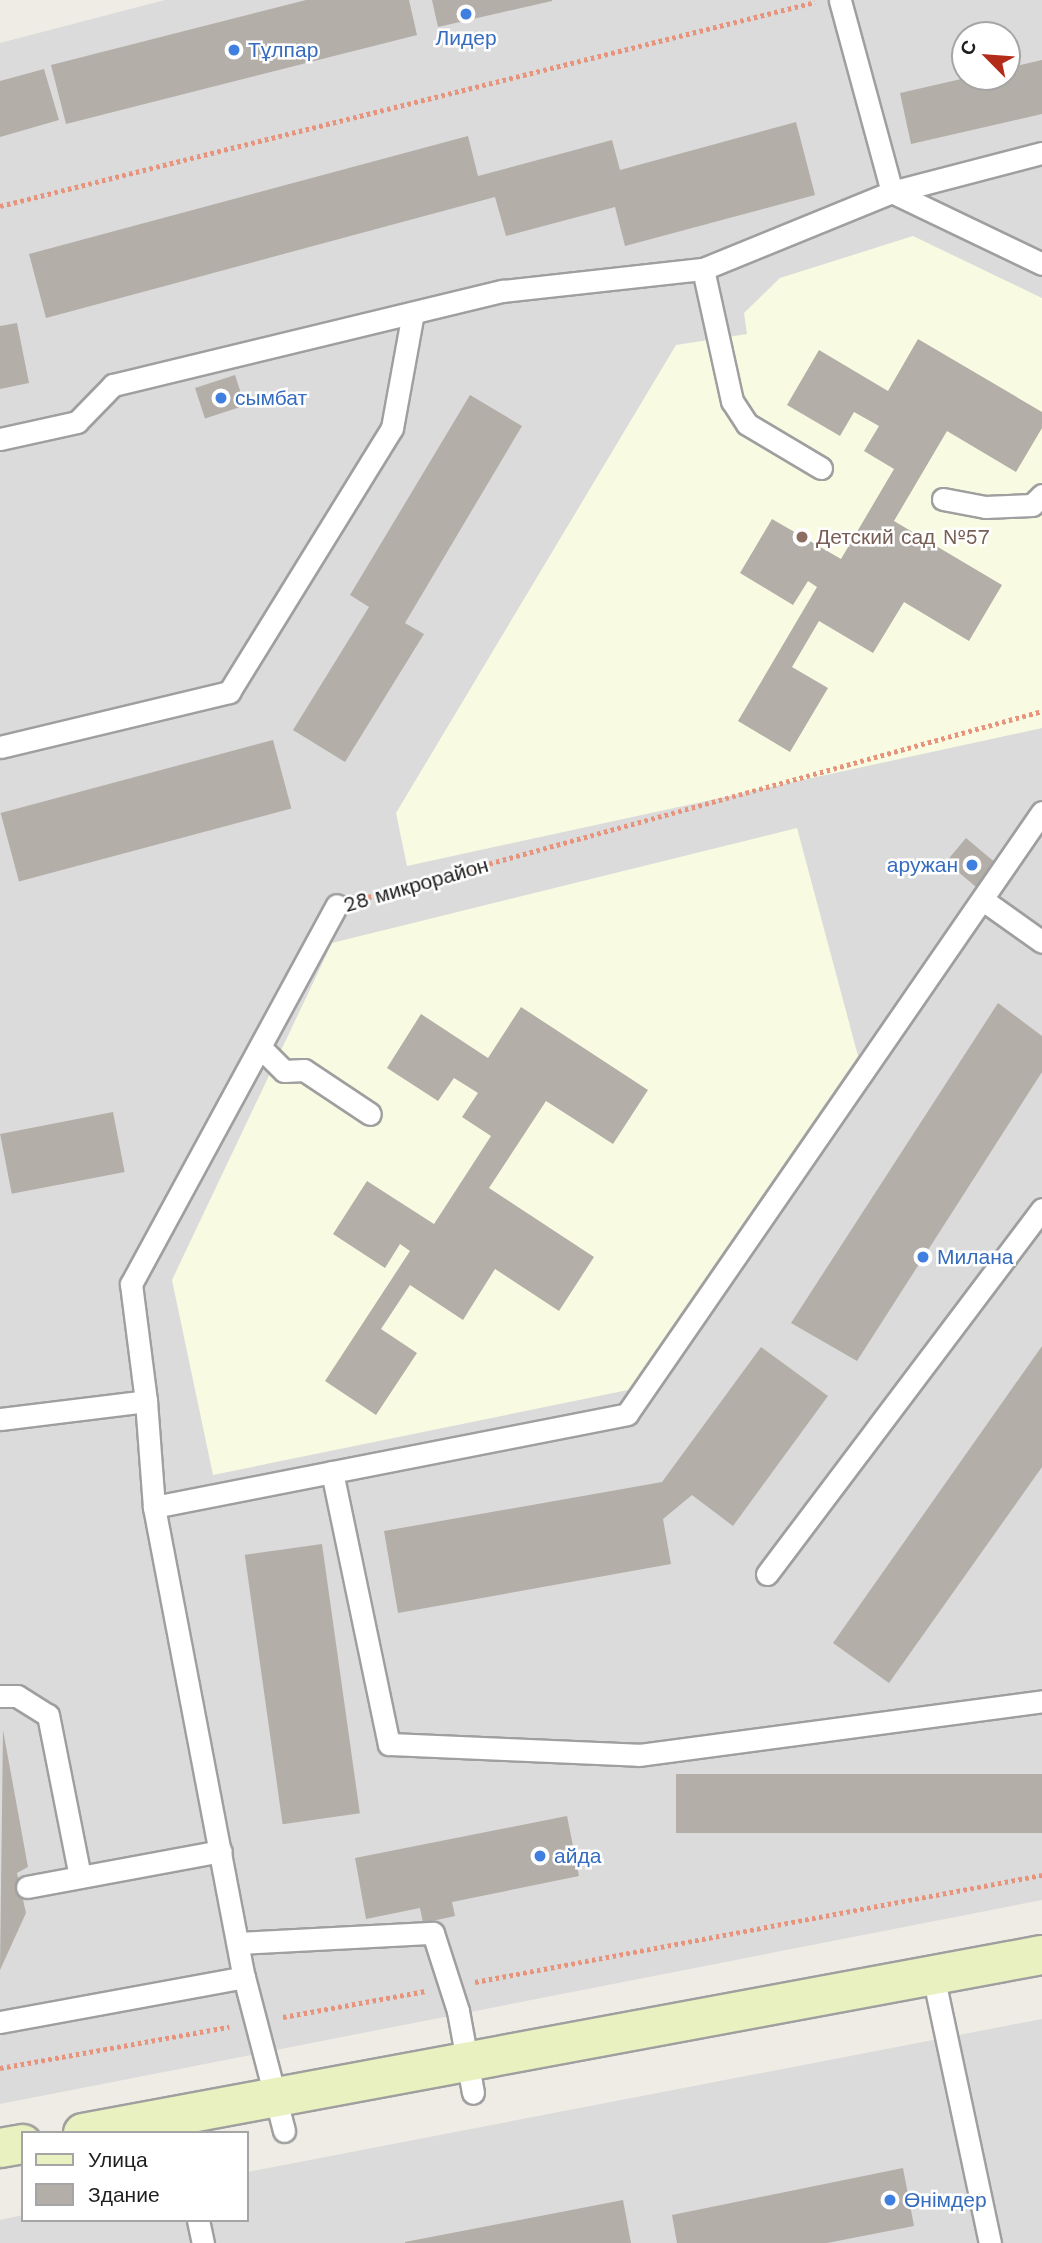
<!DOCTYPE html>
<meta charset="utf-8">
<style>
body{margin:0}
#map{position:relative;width:1042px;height:2243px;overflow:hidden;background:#eeece5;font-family:"Work Sans",sans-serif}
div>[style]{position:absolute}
.residential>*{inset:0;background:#dcdbdb}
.education>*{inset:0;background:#f8fbe1}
.building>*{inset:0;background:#b3aea8;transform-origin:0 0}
.path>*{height:4.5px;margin-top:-2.25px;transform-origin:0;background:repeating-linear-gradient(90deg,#e8947c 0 3.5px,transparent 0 7px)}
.roads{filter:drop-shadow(2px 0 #9f9f9f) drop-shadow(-2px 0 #9f9f9f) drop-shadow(0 2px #9f9f9f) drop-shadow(0 -2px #9f9f9f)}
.lane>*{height:21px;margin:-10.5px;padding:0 10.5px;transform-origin:10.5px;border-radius:10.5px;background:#fff}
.secondary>*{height:38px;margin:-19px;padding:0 19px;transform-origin:19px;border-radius:19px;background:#e9f1c0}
.dots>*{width:19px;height:19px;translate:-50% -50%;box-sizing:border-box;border:4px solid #fff;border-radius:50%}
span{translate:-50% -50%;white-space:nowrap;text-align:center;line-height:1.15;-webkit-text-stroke:5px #fff;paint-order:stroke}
.shop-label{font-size:21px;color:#366cbe}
.left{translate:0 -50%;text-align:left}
.right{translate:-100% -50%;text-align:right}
.education-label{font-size:21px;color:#785e54}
.street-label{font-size:21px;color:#1e1e1e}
.legend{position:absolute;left:21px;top:2131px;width:228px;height:91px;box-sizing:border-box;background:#fff;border:2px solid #a5a5a5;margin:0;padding:9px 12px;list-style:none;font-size:21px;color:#1e1e1e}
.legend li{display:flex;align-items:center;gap:14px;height:35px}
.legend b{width:35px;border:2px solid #a5a5a5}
.north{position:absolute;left:951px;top:21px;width:70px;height:70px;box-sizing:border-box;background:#fff;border:2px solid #a5a5a5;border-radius:50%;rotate:295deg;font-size:19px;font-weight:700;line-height:28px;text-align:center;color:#1e1e1e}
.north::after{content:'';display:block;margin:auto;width:24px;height:32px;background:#b32b19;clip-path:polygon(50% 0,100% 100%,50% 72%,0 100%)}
</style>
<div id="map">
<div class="residential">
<i style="clip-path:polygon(evenodd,165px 0,1042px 0,1042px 1900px,0 2104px,0 43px,165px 0,965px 35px,1007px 35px,1007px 77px,965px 77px,965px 35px)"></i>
<i style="clip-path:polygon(1042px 2019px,1042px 2243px,0 2243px,0 2220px,23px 2215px,23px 2220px,247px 2220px,247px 2172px)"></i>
</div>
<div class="education">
<i style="clip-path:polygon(913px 236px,1042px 298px,1042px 728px,407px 866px,396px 813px,676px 345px,747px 334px,744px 313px,780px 278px)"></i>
<i style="clip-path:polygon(797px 828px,858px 1056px,628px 1390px,213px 1475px,172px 1280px,332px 943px)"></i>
</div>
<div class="building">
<i style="clip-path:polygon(306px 0,409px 0,417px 35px,66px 124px,51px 65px)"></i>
<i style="clip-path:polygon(432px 0,552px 0,552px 1px,438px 27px)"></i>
<i style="clip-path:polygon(1042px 60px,1042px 114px,911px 144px,900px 93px,970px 77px,1007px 77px,1007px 68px)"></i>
<i style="clip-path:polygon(44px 69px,59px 120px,0 137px,0 81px)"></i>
<i style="clip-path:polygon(796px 122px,815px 195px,625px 246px,615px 207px,506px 236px,495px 197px,46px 318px,29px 254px,468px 136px,478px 176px,612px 140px,620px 170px)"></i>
<i style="clip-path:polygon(17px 323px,29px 383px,0 389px,0 326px)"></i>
<i style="clip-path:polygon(918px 339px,1042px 412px,1042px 428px,1016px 472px,947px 431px,894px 521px,1002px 585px,969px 641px,904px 602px,873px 653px,819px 621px,792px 667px,828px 688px,790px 752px,738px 721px,817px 587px,808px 581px,793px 605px,740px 573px,772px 519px,841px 559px,894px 469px,864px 451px,879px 426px,854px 412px,840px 436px,787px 405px,819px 350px,888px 391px)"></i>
<i style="left:235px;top:375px;width:32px;height:42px;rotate:72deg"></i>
<i style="clip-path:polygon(470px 395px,522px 426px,405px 623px,424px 634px,345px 762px,293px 730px,369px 607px,350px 595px)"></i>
<i style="left:273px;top:740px;width:71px;height:282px;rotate:75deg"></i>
<i style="left:966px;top:838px;width:40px;height:31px;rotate:40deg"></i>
<i style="clip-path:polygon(998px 1003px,1042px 1036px,1042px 1072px,857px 1361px,791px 1323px)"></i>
<i style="clip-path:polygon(521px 1007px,648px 1090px,613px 1144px,546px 1101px,489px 1188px,594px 1257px,559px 1311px,495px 1269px,463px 1320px,410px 1285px,381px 1329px,417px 1353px,376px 1415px,325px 1381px,410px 1251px,400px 1244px,385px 1268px,333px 1234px,367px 1181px,434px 1224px,491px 1136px,462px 1117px,478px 1093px,454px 1078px,438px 1101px,387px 1068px,421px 1014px,488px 1058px)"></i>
<i style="left:113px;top:1112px;width:61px;height:115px;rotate:79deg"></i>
<i style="clip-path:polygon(1042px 1346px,1042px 1467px,889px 1683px,833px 1643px)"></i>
<i style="clip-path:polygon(761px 1347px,828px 1396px,733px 1526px,692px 1495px,663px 1519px,671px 1564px,398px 1613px,384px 1531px,662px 1482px)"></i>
<i style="left:322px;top:1544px;width:272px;height:78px;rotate:82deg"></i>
<i style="clip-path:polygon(3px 1730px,28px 1867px,17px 1873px,26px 1913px,0 1970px)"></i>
<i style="left:1042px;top:1774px;width:59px;height:366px;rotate:90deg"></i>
<i style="clip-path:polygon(567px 1816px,579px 1876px,452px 1902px,455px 1916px,423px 1923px,420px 1908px,366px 1919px,355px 1858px)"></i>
<i style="clip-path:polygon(903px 2168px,914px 2226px,827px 2243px,677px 2243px,672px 2215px)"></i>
<i style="clip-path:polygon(623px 2200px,631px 2243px,405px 2243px,405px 2242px)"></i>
</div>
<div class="path">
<i style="left:0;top:206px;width:840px;rotate:-14.05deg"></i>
<i style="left:361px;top:899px;width:706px;rotate:-15.43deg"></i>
<i style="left:475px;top:1982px;width:577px;rotate:-10.69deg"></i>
<i style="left:283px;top:2017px;width:145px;rotate:-10.3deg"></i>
<i style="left:0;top:2068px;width:233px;rotate:-10.2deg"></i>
</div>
<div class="roads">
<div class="lane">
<i style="left:892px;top:192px;width:166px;rotate:25.6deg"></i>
<i style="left:892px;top:192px;width:155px;rotate:-14.6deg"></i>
<i style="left:0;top:439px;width:79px;rotate:-12.4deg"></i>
<i style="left:77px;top:422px;width:52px;rotate:-45.8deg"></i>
<i style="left:113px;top:385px;width:401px;rotate:-13.6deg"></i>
<i style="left:503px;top:291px;width:201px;rotate:-6.3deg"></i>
<i style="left:821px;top:468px;width:86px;rotate:-149.3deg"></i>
<i style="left:747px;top:424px;width:27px;rotate:-123deg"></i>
<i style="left:732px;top:401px;width:135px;rotate:-102.4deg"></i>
<i style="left:703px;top:269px;width:204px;rotate:-22.2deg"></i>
<i style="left:892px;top:192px;width:199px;rotate:-105.2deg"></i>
<i style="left:943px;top:499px;width:43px;rotate:10.8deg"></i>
<i style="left:985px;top:507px;width:47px;rotate:-2.4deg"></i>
<i style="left:1032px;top:505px;width:14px;rotate:-45deg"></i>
<i style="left:0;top:747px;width:236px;rotate:-13.5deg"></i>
<i style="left:229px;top:692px;width:310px;rotate:-58.3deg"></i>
<i style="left:392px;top:428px;width:117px;rotate:-79.7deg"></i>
<i style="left:983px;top:900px;width:72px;rotate:35.4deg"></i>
<i style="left:260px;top:1047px;width:34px;rotate:45deg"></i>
<i style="left:284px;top:1071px;width:20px;rotate:-3deg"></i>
<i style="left:304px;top:1070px;width:79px;rotate:33.7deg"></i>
<i style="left:146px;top:1401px;width:106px;rotate:85.7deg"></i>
<i style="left:154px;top:1507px;width:479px;rotate:79.2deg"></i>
<i style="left:244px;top:1977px;width:159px;rotate:75.4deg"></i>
<i style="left:0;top:1419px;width:147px;rotate:-7deg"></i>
<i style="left:146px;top:1401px;width:118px;rotate:-97.3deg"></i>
<i style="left:131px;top:1284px;width:431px;rotate:-61.5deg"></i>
<i style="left:332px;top:1472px;width:278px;rotate:78.2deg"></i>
<i style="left:389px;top:1744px;width:250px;rotate:2.5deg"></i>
<i style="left:639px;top:1755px;width:407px;rotate:-7.6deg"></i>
<i style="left:154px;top:1507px;width:482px;rotate:-11.1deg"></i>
<i style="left:627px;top:1414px;width:731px;rotate:-55.42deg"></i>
<i style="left:767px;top:1574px;width:457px;rotate:-53deg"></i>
<i style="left:0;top:1696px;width:17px"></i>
<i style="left:17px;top:1696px;width:36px;rotate:32deg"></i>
<i style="left:48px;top:1715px;width:165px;rotate:78.8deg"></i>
<i style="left:27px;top:1887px;width:197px;rotate:-10.5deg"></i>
<i style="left:239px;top:1943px;width:194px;rotate:-3deg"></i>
<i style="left:433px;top:1933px;width:82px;rotate:72.2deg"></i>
<i style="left:458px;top:2011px;width:83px;rotate:79.6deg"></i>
<i style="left:933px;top:1975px;width:274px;rotate:78deg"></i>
<i style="left:0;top:2022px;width:248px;rotate:-10.4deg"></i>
<i style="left:198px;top:2220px;width:24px;rotate:78deg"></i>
</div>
<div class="secondary">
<i style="left:83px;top:2133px;width:975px;rotate:-10.52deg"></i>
<i style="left:0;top:2148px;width:23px;rotate:-10deg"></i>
</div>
</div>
<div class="dots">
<i style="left:466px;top:14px;background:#3f7fe0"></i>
<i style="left:234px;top:50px;background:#3f7fe0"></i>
<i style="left:221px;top:398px;background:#3f7fe0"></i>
<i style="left:802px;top:537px;background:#8d6e63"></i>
<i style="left:972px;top:865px;background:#3f7fe0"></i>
<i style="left:923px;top:1257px;background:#3f7fe0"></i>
<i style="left:540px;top:1856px;background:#3f7fe0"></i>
<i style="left:890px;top:2200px;background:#3f7fe0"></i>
</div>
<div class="shop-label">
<span style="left:466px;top:38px">Лидер</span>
<span class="left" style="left:248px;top:50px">Тұлпар</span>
<span class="left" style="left:235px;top:398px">сымбат</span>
<span class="right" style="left:958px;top:865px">аружан</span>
<span class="left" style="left:937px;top:1257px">Милана</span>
<span class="left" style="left:554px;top:1856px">айда</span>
<span class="left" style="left:904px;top:2200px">Өнімдер</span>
</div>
<div class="education-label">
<span class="left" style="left:816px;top:537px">Детский сад №57</span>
</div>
<div class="street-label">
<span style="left:416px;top:885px;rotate:-16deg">28 микрорайон</span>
</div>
<ul class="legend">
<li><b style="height:9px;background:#e9f1c0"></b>Улица</li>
<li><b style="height:19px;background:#b3aea8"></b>Здание</li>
</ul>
<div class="north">С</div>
</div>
